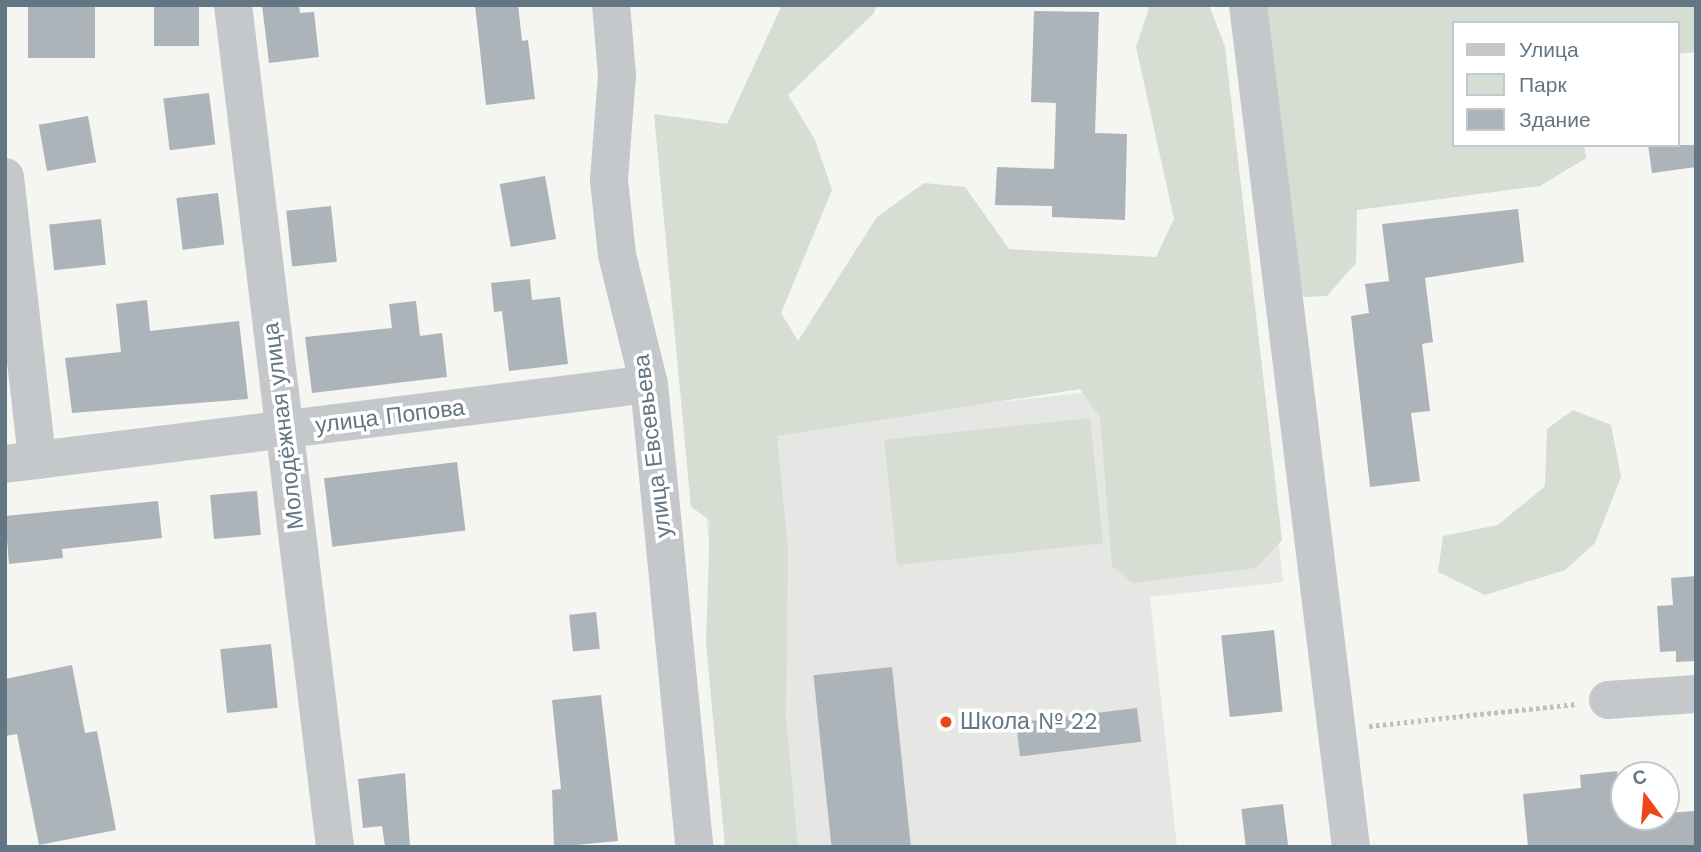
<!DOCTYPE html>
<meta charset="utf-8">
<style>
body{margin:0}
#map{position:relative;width:1701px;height:852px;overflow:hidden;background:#f5f5f1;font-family:"Work Sans",sans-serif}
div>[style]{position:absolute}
.built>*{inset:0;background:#e6e7e5}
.green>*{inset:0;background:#d6ddd2;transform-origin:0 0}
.building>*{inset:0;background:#acb4b9;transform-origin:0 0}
.path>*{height:4.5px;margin-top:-2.25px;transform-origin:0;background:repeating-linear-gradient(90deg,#bec0c2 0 3.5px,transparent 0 7px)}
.minor>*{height:38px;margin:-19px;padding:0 19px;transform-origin:19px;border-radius:19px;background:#c5c8cb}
.dots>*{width:19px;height:19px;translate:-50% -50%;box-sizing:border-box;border:4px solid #fff;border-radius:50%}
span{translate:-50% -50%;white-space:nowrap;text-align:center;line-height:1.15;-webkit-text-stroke:7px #fff;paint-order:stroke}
.street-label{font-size:23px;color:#637684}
.poi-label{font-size:23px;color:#637684}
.left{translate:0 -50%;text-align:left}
.frame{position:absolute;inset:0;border:7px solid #637684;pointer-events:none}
.legend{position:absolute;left:1452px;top:21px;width:228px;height:126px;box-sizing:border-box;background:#fff;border:2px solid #c1c8ce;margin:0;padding:9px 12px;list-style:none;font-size:21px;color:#637684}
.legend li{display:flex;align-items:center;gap:14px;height:35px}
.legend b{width:35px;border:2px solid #c1c8ce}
.north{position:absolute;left:1610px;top:761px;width:70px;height:70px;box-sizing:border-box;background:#fff;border:2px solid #c1c8ce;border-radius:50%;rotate:344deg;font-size:19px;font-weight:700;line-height:28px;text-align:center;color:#637684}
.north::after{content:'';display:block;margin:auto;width:24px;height:32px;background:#ec461b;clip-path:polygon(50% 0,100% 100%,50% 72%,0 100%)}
</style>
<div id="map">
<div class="built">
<i style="clip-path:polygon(1260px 373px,1283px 582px,1150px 597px,1177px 847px,743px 847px,697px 436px)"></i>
</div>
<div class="green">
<i style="clip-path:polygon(782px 5px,876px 5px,874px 13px,788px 95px,815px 140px,832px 190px,781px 313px,798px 341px,877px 217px,924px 183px,965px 187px,1009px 249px,1156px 257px,1174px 219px,1136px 47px,1150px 5px,1209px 5px,1225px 47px,1282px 540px,1256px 568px,1133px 583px,1112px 566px,1100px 417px,1080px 389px,777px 436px,788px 550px,786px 718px,798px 847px,725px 847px,706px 642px,710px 520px,691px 507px,654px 114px,727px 124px)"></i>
<i style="clip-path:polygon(1263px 5px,1696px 5px,1696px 52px,1678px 54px,1678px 23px,1454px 23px,1454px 145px,1584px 145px,1586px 158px,1540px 186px,1357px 210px,1356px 263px,1327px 296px,1304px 297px,1293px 269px)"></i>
<i style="clip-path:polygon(1573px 410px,1611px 425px,1621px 477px,1595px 543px,1565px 570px,1485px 595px,1438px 572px,1443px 536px,1498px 525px,1545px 486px,1547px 429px)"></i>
<i style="left:1090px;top:418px;width:126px;height:207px;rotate:84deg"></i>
</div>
<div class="building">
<i style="left:28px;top:5px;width:67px;height:53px"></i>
<i style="left:154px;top:5px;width:45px;height:41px"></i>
<i style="clip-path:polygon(262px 5px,299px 5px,300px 13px,314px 12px,319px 57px,269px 63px)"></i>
<i style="clip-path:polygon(475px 5px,518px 5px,522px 41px,528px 40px,535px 99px,486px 105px)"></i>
<i style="clip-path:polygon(1034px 11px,1099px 12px,1095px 133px,1127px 134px,1125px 220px,1052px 217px,1052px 206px,995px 205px,997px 167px,1054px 169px,1056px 103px,1031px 102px)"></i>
<i style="left:209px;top:93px;width:52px;height:46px;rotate:83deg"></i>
<i style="left:88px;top:116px;width:47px;height:50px;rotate:80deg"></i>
<i style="clip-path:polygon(1648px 145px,1696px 145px,1696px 167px,1652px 173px)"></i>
<i style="left:545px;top:176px;width:64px;height:46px;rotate:80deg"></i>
<i style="left:218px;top:193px;width:52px;height:42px;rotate:83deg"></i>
<i style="left:331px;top:206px;width:56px;height:45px;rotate:84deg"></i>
<i style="clip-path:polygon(1518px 209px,1524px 262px,1425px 278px,1433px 342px,1422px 344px,1430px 411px,1411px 413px,1420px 481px,1370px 487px,1351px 316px,1369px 313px,1365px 284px,1389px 281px,1382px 224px)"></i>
<i style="left:101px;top:219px;width:46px;height:52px;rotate:84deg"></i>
<i style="clip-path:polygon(530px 279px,532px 300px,560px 297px,568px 364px,509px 371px,502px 311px,494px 312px,491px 283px)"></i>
<i style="clip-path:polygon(147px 300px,150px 331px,239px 321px,248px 399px,72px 413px,65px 358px,121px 352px,116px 304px)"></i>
<i style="clip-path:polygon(416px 301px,420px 336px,442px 333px,447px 377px,312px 393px,305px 337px,392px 328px,389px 304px)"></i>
<i style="left:457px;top:462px;width:69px;height:134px;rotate:83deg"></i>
<i style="left:257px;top:491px;width:44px;height:47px;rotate:85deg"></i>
<i style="clip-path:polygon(158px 501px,162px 538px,62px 549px,63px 558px,9px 564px,5px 516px)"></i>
<i style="clip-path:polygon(1696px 576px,1696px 661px,1676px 662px,1676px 651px,1660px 652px,1657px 606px,1673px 605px,1671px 578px)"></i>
<i style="left:596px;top:612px;width:37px;height:27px;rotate:84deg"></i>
<i style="left:1274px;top:630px;width:82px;height:53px;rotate:84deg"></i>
<i style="left:271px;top:644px;width:64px;height:51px;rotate:84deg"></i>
<i style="clip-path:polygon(72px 665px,85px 733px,97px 731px,116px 830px,39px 845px,17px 734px,5px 736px,5px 679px)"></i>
<i style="left:892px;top:667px;width:181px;height:79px;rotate:84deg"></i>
<i style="clip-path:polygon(601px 695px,618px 841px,554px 847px,552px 790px,561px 789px,552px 700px)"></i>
<i style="left:1137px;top:708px;width:34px;height:122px;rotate:83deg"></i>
<i style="clip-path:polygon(1617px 771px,1622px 817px,1666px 817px,1666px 813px,1696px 811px,1696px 847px,1528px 847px,1523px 794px,1581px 788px,1580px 775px)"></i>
<i style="clip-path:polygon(405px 773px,410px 847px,385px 847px,382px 826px,363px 828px,358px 779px)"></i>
<i style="left:1283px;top:804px;width:43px;height:42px;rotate:83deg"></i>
</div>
<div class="path">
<i style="left:1369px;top:726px;width:208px;rotate:-6.1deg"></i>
</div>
<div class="minor">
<i style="left:233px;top:5px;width:848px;rotate:83.09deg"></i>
<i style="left:611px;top:5px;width:70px;rotate:85.1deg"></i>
<i style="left:617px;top:75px;width:105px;rotate:94.4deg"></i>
<i style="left:609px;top:180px;width:75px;rotate:83.9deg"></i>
<i style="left:617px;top:255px;width:133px;rotate:76.1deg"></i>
<i style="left:649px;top:384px;width:465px;rotate:84.4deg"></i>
<i style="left:1248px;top:5px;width:848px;rotate:83.03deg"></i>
<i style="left:5px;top:177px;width:285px;rotate:83.5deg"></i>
<i style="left:5px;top:464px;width:649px;rotate:-7.08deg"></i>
<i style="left:1608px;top:700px;width:88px;rotate:-3.9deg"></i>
</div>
<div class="dots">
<i style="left:946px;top:722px;background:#ec461b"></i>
</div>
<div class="street-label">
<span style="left:390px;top:417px;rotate:-7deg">улица Попова</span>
<span style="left:284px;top:426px;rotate:-97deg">Молодёжная улица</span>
<span style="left:653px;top:446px;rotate:-97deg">улица Евсевьева</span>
</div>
<div class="poi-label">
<span class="left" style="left:960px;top:722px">Школа № 22</span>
</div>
<div class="frame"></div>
<ul class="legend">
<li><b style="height:9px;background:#c5c8cb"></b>Улица</li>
<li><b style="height:19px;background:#d6ddd2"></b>Парк</li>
<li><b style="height:19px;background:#acb4b9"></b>Здание</li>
</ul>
<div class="north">С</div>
</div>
